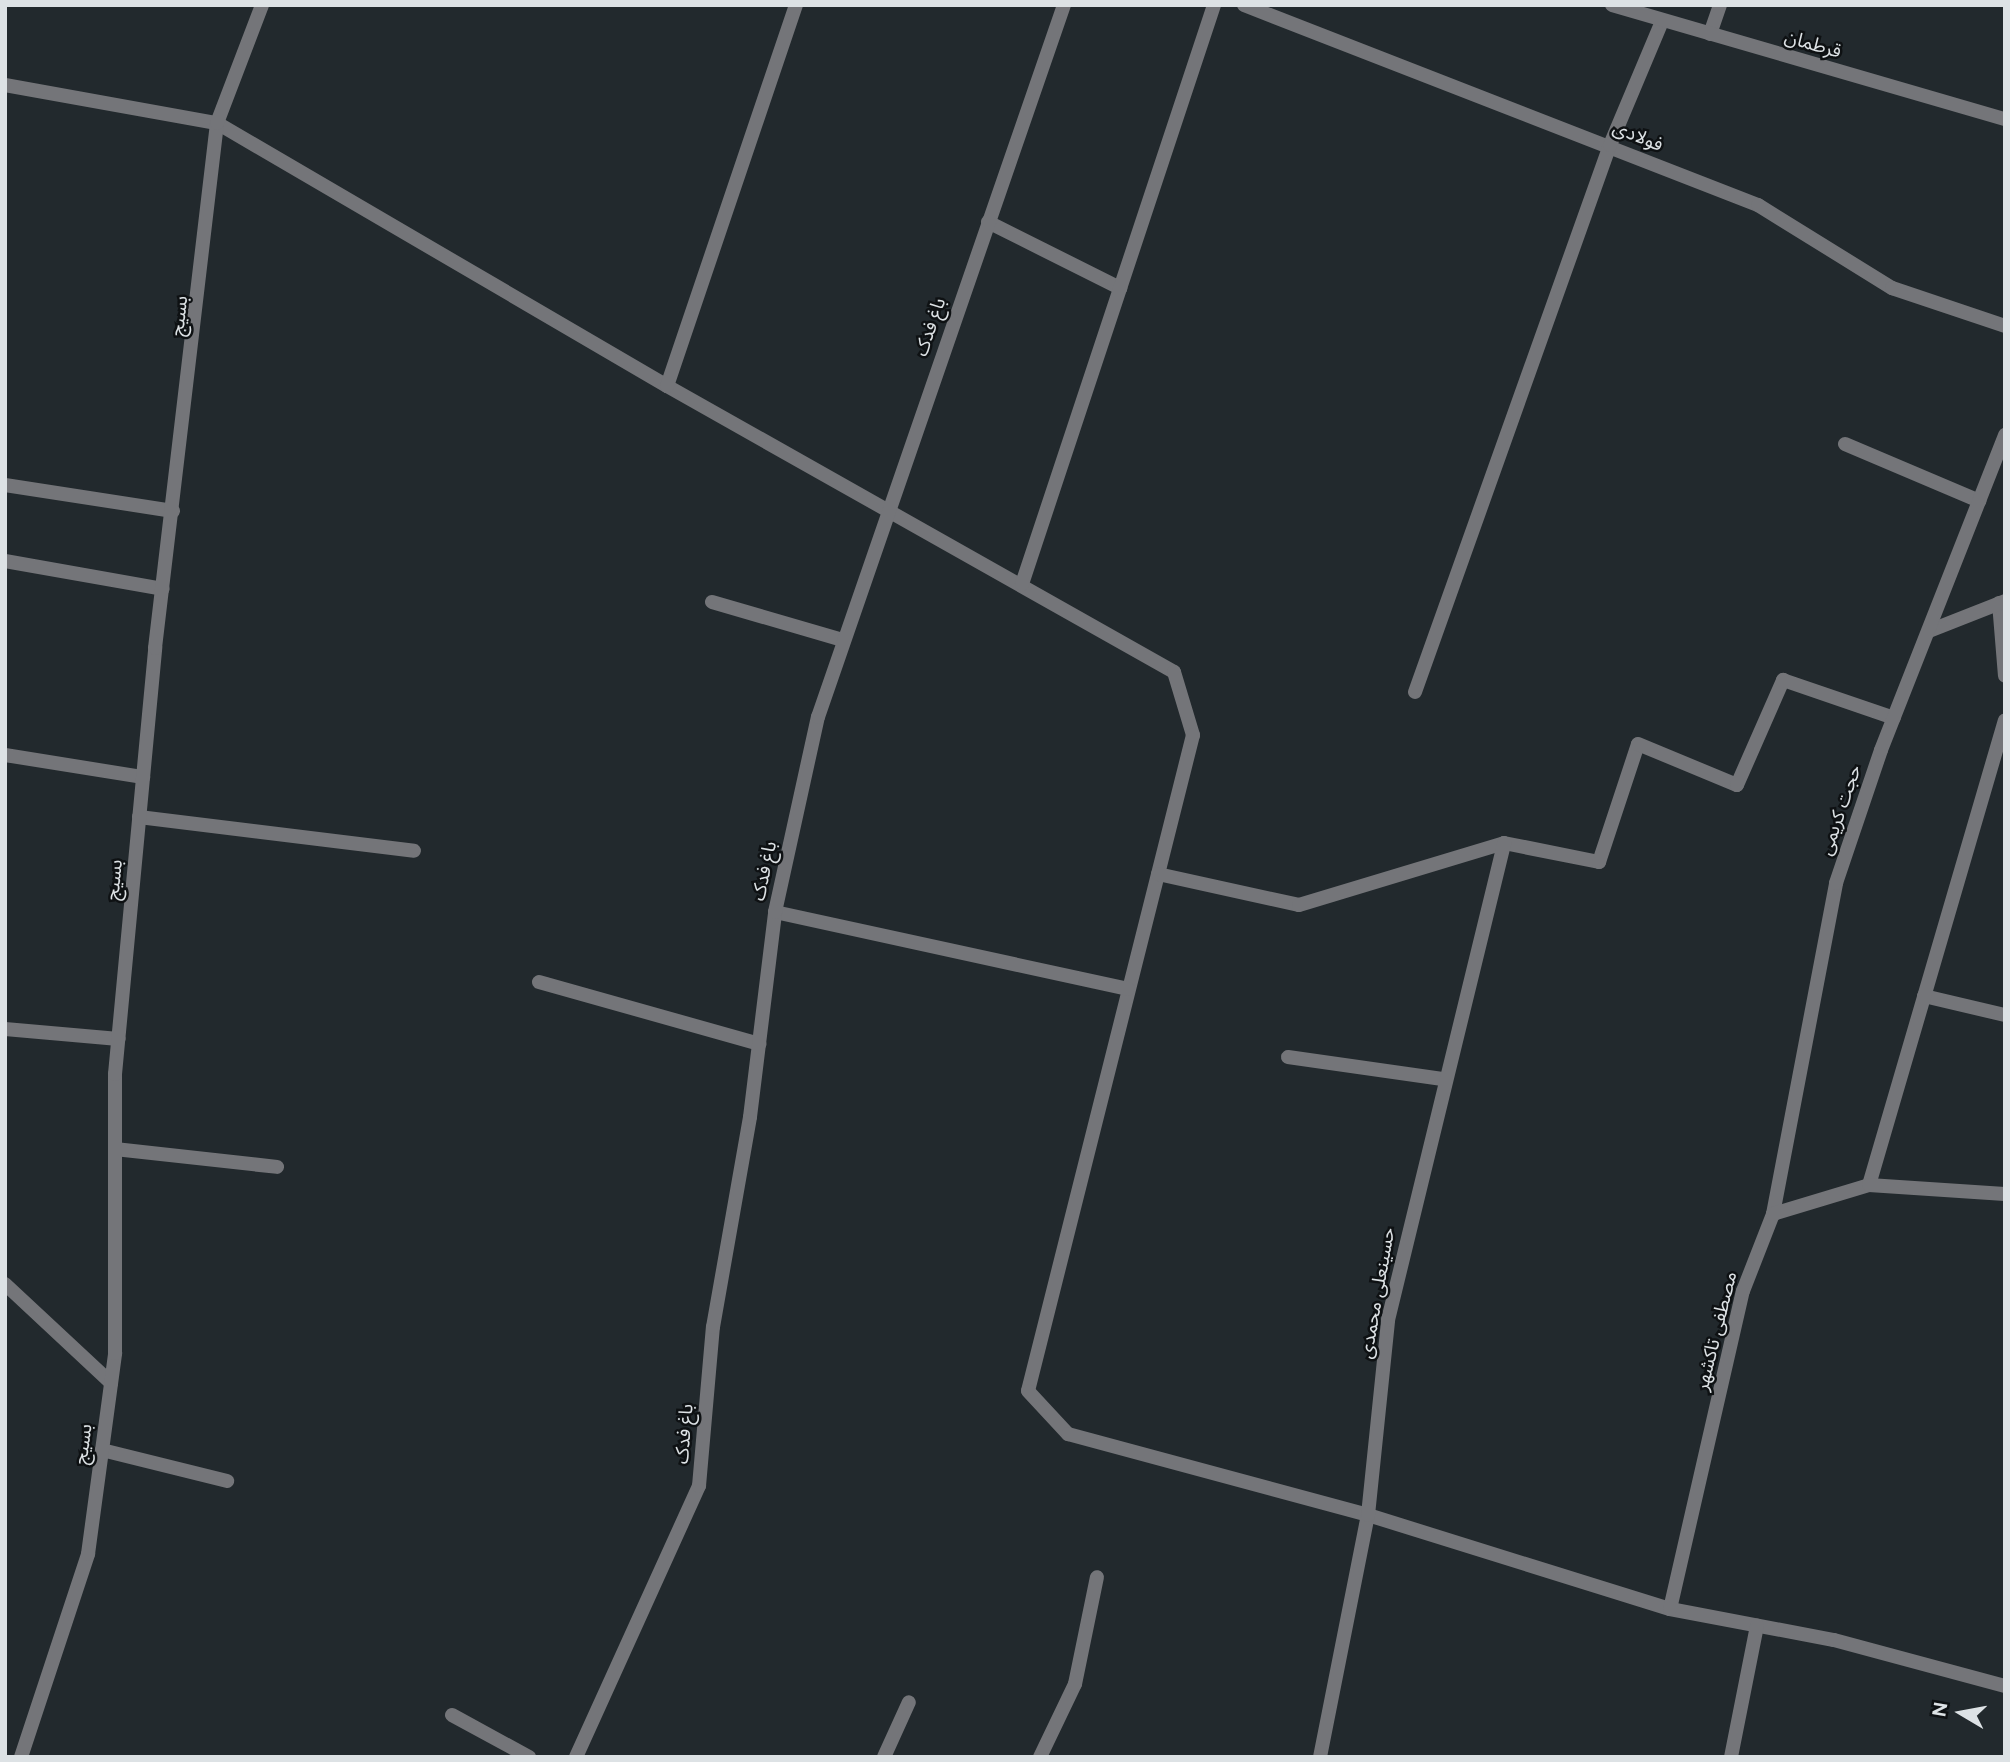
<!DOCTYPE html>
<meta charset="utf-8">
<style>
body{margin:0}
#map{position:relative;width:2010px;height:1762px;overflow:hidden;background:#22292d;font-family:Figtree,"Noto Sans Arabic",sans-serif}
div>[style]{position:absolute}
.service>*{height:14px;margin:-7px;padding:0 7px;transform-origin:7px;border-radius:7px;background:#747579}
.minor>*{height:14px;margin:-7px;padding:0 7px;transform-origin:7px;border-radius:7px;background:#747579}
.tertiary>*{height:14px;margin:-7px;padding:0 7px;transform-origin:7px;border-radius:7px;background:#747579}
span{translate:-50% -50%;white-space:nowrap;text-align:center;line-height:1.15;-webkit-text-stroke:5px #0e1113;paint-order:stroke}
.street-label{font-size:19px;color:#dde2e5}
.frame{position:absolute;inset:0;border:7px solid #dde2e5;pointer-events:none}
.north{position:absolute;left:1926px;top:1678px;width:70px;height:70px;-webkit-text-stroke:5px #0e1113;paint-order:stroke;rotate:280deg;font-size:19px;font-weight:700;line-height:28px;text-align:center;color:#dde2e5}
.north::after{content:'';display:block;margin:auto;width:24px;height:32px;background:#dde2e5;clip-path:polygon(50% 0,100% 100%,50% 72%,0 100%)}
</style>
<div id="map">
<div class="service">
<i style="left:988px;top:222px;width:148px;rotate:26.6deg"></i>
<i style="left:5px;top:485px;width:170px;rotate:8.8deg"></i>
<i style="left:5px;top:561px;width:160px;rotate:10deg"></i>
<i style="left:712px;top:602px;width:136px;rotate:16.2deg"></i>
<i style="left:139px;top:817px;width:277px;rotate:7deg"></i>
<i style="left:539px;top:982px;width:229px;rotate:15.7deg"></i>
<i style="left:115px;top:1149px;width:163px;rotate:6.3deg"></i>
<i style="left:102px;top:1450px;width:129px;rotate:13.9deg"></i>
<i style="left:452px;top:1715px;width:88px;rotate:28.6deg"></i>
</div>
<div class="minor">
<i style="left:1244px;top:5px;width:552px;rotate:21.26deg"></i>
<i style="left:1758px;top:205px;width:158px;rotate:31.8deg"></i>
<i style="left:1892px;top:288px;width:119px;rotate:18.6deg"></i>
<i style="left:1710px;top:34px;width:31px;rotate:-71deg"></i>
<i style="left:5px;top:85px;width:215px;rotate:10.2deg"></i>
<i style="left:217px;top:123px;width:521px;rotate:30.3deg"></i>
<i style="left:667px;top:386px;width:582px;rotate:29.43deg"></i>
<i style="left:1174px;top:672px;width:66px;rotate:73.2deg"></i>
<i style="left:1193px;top:735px;width:676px;rotate:104.12deg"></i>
<i style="left:1028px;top:1391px;width:59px;rotate:47.1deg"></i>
<i style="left:1068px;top:1434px;width:311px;rotate:15.1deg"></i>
<i style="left:1368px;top:1515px;width:316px;rotate:17.3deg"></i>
<i style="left:1670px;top:1609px;width:167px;rotate:10.7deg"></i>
<i style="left:1834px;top:1640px;width:177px;rotate:15.1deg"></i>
<i style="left:667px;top:386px;width:402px;rotate:-71.3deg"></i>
<i style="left:1845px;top:444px;width:146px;rotate:23deg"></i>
<i style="left:1022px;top:584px;width:610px;rotate:-71.65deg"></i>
<i style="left:1999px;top:603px;width:73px;rotate:85.3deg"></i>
<i style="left:1929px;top:631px;width:82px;rotate:-21.5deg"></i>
<i style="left:1415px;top:692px;width:581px;rotate:-70.38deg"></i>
<i style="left:1610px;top:145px;width:134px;rotate:-67.2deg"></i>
<i style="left:5px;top:755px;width:140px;rotate:9.1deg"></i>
<i style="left:1158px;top:874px;width:144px;rotate:12.4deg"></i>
<i style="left:1299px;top:905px;width:214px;rotate:-16.8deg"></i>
<i style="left:1504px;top:843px;width:97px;rotate:11.3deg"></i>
<i style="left:1599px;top:862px;width:124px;rotate:-71.7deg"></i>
<i style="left:1638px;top:744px;width:107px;rotate:22.5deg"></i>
<i style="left:1737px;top:785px;width:115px;rotate:-66.3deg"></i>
<i style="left:1783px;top:680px;width:117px;rotate:18.9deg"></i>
<i style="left:775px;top:912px;width:361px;rotate:12.3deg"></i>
<i style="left:1924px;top:996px;width:83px;rotate:13.2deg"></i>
<i style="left:5px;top:1029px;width:114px;rotate:5deg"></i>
<i style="left:1288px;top:1057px;width:156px;rotate:8.1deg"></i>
<i style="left:1869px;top:1185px;width:484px;rotate:-73.7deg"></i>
<i style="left:1773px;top:1214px;width:337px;rotate:-79.2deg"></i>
<i style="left:1836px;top:883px;width:140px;rotate:-71.3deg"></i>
<i style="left:1881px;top:750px;width:339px;rotate:-68.5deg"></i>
<i style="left:5px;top:1284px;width:145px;rotate:43deg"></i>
<i style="left:1670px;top:1609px;width:326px;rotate:-77.1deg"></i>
<i style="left:1743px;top:1291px;width:83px;rotate:-68.7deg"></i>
<i style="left:1773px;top:1214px;width:100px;rotate:-16.8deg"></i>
<i style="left:1869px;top:1185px;width:136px;rotate:3.8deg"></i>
<i style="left:576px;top:1757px;width:298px;rotate:-65.6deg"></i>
<i style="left:699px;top:1486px;width:160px;rotate:-85deg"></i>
<i style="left:713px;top:1327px;width:213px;rotate:-80deg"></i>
<i style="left:750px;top:1117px;width:207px;rotate:-83deg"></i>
<i style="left:775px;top:912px;width:200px;rotate:-77.6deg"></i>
<i style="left:818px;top:717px;width:753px;rotate:-70.94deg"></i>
<i style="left:884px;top:1757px;width:60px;rotate:-65.6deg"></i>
<i style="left:1040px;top:1757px;width:81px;rotate:-64.4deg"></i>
<i style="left:1075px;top:1684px;width:109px;rotate:-78.4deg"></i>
<i style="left:1320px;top:1757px;width:247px;rotate:-78.8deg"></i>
<i style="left:1368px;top:1515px;width:196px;rotate:-84.1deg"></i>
<i style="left:1388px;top:1320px;width:491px;rotate:-76.3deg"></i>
<i style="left:1731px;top:1757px;width:134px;rotate:-78.8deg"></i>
</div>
<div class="tertiary">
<i style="left:1612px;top:5px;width:409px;rotate:16.2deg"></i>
<i style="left:21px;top:1757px;width:214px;rotate:-71.7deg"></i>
<i style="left:88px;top:1554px;width:203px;rotate:-82.3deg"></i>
<i style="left:115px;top:1353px;width:279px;rotate:-90deg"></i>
<i style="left:115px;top:1074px;width:428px;rotate:-84.6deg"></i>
<i style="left:155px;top:648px;width:529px;rotate:-83.26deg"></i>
<i style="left:217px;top:123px;width:126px;rotate:-69.1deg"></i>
</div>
<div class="street-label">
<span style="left:1813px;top:44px;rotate:16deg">قرطمان</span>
<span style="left:1638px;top:136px;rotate:22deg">فولادی</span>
<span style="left:179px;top:316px;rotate:-84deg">بسیج</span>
<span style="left:930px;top:327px;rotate:-71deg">باغ فدک</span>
<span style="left:1840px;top:810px;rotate:-71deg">حجت کریمی</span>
<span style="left:764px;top:871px;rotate:-78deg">باغ فدک</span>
<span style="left:114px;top:880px;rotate:-85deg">بسیج</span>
<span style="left:1377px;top:1293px;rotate:-80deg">حسینعلی محمدی</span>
<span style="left:1716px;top:1331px;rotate:-76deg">مصطفی تاکشهر</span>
<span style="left:684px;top:1434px;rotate:-85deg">باغ فدک</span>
<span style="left:83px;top:1444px;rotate:-83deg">بسیج</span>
</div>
<div class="frame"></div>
<div class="north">N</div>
</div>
